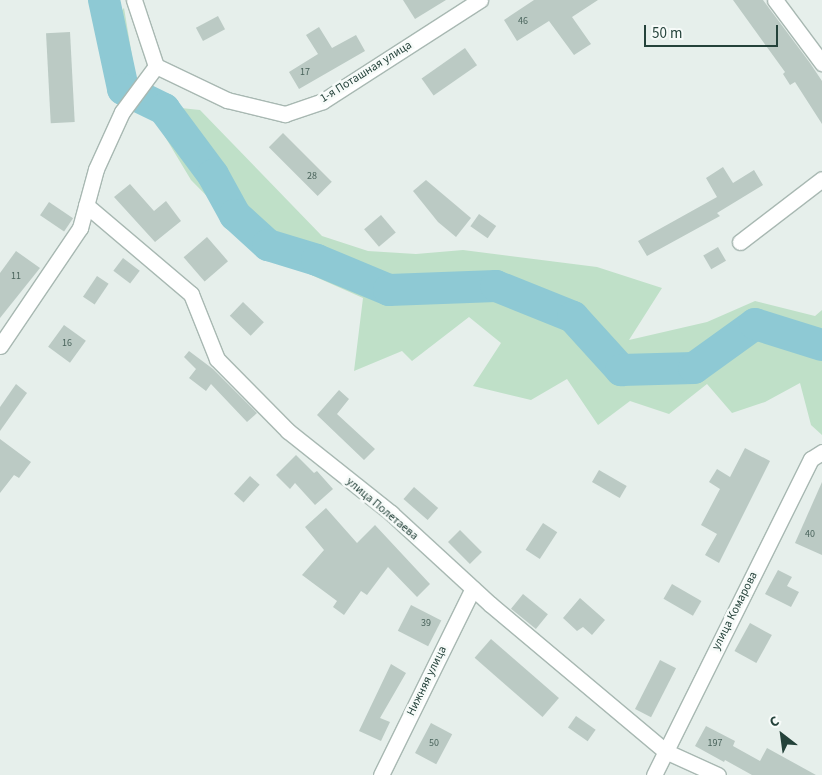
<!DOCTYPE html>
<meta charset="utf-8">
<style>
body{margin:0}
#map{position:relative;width:822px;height:775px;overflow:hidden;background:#e6efeb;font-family:"Source Sans 3",sans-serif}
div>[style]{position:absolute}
.green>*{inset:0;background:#bfe0c8}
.river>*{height:32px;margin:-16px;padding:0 16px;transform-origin:16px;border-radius:16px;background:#8ec9d4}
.building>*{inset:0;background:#bbcac4;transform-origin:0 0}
.roads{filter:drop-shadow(1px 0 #a8b8b2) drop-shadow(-1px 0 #a8b8b2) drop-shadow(0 1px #a8b8b2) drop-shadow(0 -1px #a8b8b2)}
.minor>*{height:15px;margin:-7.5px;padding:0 7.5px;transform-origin:7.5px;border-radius:7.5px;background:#fff}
span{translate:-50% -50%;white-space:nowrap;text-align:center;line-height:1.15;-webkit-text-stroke:5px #f7fbf9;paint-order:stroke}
.number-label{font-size:10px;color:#4a645c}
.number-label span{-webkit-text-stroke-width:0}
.street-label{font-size:12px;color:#24423a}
.north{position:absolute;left:757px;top:710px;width:50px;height:50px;-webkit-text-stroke:4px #f7fbf9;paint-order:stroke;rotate:330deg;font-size:14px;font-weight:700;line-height:20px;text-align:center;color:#24423a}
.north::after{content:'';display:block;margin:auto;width:18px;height:22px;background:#24423a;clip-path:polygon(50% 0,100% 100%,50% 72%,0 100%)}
.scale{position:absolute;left:644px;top:25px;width:134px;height:22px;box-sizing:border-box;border:2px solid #24423a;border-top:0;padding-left:6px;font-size:15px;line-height:18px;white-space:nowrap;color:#24423a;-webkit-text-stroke:4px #f7fbf9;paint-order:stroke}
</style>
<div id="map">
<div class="green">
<i style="clip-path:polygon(124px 8px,135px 74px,123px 96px,113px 97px,102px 32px)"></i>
<i style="clip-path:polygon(181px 108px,200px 110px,322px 236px,368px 251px,416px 254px,463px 250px,597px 267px,662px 288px,629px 340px,707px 322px,755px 301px,815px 316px,822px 310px,822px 435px,811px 425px,800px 383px,765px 402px,732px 413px,707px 384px,669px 414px,630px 401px,598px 425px,567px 379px,531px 400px,473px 386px,501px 343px,469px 317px,412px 361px,402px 351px,354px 371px,363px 298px,264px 254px,191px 180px,161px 130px)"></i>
</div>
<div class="river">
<i style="left:104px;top:0;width:91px;rotate:77.9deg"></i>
<i style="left:123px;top:89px;width:46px;rotate:26deg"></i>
<i style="left:164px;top:109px;width:82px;rotate:53.4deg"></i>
<i style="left:213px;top:175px;width:46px;rotate:61.2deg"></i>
<i style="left:235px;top:215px;width:45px;rotate:42.3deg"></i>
<i style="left:268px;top:245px;width:51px;rotate:17deg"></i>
<i style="left:317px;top:260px;width:78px;rotate:22.6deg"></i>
<i style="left:389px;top:290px;width:107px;rotate:-2.1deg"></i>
<i style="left:496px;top:286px;width:83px;rotate:21.9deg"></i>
<i style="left:573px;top:317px;width:72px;rotate:47.8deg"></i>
<i style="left:621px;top:370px;width:73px;rotate:-1.6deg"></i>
<i style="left:694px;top:368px;width:75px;rotate:-35.8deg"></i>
<i style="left:755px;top:324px;width:70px;rotate:17.4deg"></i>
</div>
<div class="building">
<i style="clip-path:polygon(403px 0,446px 0,415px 19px)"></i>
<i style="clip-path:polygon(534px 0,598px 0,572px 17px,591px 44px,574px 55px,549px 21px,517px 41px,504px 20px)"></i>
<i style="clip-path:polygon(733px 0,763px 0,810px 63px,822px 81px,822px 124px,795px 82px,790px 85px,783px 74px,785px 72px)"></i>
<i style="left:218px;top:16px;width:15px;height:25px;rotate:62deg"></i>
<i style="clip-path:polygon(319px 27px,332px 48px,356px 35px,365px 51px,299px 89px,289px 72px,318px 54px,306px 35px)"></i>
<i style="left:70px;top:32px;width:90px;height:24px;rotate:87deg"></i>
<i style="left:465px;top:48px;width:21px;height:53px;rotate:55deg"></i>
<i style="left:283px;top:133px;width:69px;height:20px;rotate:45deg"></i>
<i style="clip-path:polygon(723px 167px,733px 183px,754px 170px,763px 185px,717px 213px,720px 216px,647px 256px,638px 241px,717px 197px,706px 178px)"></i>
<i style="clip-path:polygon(426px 180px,471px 218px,456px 237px,438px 222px,413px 191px)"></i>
<i style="clip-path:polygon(130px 184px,154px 211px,166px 201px,181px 221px,155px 242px,114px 197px)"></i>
<i style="left:49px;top:202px;width:29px;height:16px;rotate:34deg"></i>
<i style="left:479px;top:214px;width:21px;height:15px;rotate:35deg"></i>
<i style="left:381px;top:215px;width:23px;height:22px;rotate:50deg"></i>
<i style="left:207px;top:237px;width:32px;height:31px;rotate:49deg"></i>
<i style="left:718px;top:247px;width:16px;height:17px;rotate:60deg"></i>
<i style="clip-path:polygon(16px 251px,40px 268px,0 318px,0 273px)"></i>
<i style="left:123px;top:258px;width:21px;height:16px;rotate:37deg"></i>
<i style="left:97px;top:276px;width:14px;height:25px;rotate:34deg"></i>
<i style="left:243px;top:302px;width:29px;height:19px;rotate:44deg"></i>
<i style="left:64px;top:325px;width:27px;height:27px;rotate:36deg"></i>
<i style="clip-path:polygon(189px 351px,213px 369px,257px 413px,247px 422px,211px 384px,206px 391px,189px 378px,196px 369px,184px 357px)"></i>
<i style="clip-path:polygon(16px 384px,27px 393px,0 431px,0 407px)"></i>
<i style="clip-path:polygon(339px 390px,349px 399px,337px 414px,375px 449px,364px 460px,317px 415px)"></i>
<i style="clip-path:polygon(0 439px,31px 462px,19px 478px,14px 475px,0 493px)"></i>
<i style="clip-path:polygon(745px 448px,770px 461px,719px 563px,705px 555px,717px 534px,701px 525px,720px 489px,709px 482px,717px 469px,730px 477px)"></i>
<i style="clip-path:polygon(296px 455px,314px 473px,317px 471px,333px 489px,315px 505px,295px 483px,290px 489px,276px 475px)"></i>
<i style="left:599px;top:470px;width:32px;height:14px;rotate:30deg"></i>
<i style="left:250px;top:476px;width:13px;height:24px;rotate:42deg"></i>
<i style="clip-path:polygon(822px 482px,822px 555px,795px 543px)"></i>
<i style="left:414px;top:487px;width:32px;height:16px;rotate:41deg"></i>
<i style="clip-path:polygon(326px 508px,357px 543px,375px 525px,430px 584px,417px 597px,388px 567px,367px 595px,361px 591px,344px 615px,333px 607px,337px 601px,302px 575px,324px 550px,305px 527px)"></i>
<i style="left:543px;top:523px;width:17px;height:32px;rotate:33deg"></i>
<i style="left:460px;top:530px;width:31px;height:17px;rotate:45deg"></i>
<i style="clip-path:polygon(778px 570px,792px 577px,787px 586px,799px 592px,791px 607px,765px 594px)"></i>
<i style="left:672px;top:584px;width:34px;height:17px;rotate:30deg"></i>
<i style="left:523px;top:594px;width:32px;height:19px;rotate:39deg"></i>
<i style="clip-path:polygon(580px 598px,605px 620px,592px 635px,583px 627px,577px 631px,563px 618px)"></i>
<i style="left:411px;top:605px;width:34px;height:29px;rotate:27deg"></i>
<i style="left:750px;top:623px;width:25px;height:32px;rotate:29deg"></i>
<i style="left:491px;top:639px;width:90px;height:25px;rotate:41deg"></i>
<i style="left:660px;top:660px;width:18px;height:55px;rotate:27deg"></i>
<i style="clip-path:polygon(391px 664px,406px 673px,380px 718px,390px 722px,381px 741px,359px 731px)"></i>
<i style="left:576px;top:716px;width:24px;height:14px;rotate:35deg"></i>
<i style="left:431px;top:723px;width:24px;height:34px;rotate:28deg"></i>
<i style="clip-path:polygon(706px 726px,735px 741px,733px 746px,760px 761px,767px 748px,816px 775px,752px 775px,725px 760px,724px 762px,695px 746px)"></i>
</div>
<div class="roads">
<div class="minor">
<i style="left:134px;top:0;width:70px;rotate:71.6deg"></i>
<i style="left:775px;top:0;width:79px;rotate:53.3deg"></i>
<i style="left:86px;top:205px;width:138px;rotate:40.3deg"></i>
<i style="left:191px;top:294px;width:70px;rotate:68.2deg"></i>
<i style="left:217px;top:359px;width:101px;rotate:45.4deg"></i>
<i style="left:288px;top:431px;width:132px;rotate:38.5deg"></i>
<i style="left:391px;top:513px;width:134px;rotate:42.6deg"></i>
<i style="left:490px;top:604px;width:229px;rotate:40deg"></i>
<i style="left:665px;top:751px;width:58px;rotate:24.4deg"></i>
<i style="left:740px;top:242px;width:103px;rotate:-37.5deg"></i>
<i style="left:0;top:346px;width:143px;rotate:-55.9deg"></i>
<i style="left:80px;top:228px;width:61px;rotate:-74.8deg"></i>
<i style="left:96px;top:169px;width:63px;rotate:-65.5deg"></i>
<i style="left:122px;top:112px;width:57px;rotate:-53.5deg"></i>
<i style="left:156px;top:66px;width:79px;rotate:25.6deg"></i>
<i style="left:227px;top:100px;width:60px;rotate:13.6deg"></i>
<i style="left:285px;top:114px;width:40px;rotate:-18.9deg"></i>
<i style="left:323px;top:101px;width:187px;rotate:-32.8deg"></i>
<i style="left:381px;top:775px;width:208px;rotate:-63.8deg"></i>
<i style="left:654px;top:775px;width:353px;rotate:-63.6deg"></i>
<i style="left:811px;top:459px;width:13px;rotate:-32deg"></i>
</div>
</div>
<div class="number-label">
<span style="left:523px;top:22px">46</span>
<span style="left:305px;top:73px">17</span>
<span style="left:312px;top:177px">28</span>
<span style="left:16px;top:277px">11</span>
<span style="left:67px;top:344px">16</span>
<span style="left:810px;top:535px">40</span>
<span style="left:426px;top:624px">39</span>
<span style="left:434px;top:744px">50</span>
<span style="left:715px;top:744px">197</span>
</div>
<div class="street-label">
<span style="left:366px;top:72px;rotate:-32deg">1-я Поташная улица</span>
<span style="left:382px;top:509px;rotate:40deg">улица Полетаева</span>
<span style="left:735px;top:611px;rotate:-63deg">улица Комарова</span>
<span style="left:427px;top:681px;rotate:-64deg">Нижняя улица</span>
</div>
<div class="north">С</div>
<div class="scale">50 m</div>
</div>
